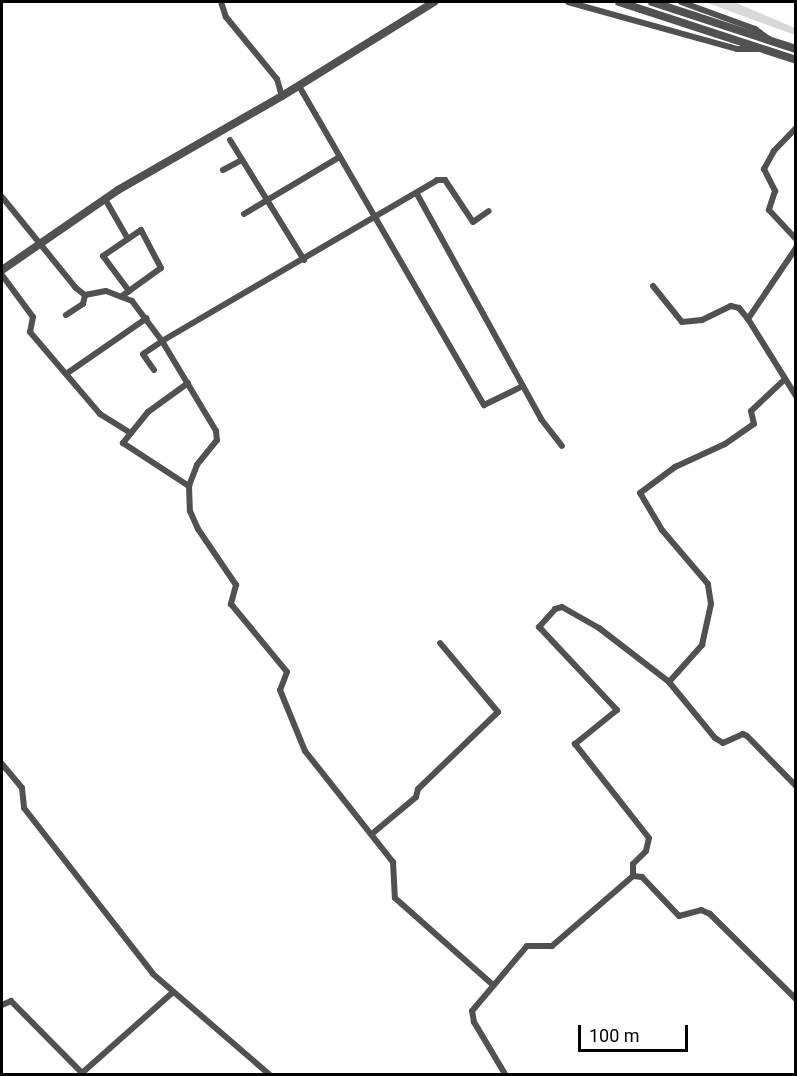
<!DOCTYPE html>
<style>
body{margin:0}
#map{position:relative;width:797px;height:1076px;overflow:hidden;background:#fff;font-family:Roboto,sans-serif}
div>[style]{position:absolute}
.green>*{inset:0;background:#d8d8d8}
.minor>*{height:6px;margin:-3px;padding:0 3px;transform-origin:3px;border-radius:3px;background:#515151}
.tertiary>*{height:8px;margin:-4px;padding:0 4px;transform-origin:4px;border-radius:4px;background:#515151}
span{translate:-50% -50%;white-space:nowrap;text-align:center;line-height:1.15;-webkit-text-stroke:4.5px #fff;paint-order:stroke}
.frame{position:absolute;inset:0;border:3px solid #000;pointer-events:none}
.scale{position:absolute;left:578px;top:1025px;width:110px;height:27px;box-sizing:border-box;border:3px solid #000;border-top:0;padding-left:8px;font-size:18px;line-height:21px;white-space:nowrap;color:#000;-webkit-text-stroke:4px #fff;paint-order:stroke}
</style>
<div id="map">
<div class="green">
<i style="clip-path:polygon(705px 2px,734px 2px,795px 28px,795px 35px)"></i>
</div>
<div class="minor">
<i style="left:221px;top:2px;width:16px;rotate:72deg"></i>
<i style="left:226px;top:17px;width:80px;rotate:50.6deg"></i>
<i style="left:277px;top:79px;width:18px;rotate:74deg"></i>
<i style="left:568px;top:2px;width:175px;rotate:15.5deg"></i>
<i style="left:737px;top:49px;width:20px"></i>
<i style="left:681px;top:2px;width:79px;rotate:20deg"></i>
<i style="left:755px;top:29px;width:17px;rotate:36deg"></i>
<i style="left:299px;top:86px;width:369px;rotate:59.9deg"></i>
<i style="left:484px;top:405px;width:43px;rotate:-26deg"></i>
<i style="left:796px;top:128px;width:32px;rotate:134deg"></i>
<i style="left:774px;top:151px;width:21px;rotate:119deg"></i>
<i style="left:764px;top:169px;width:25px;rotate:63deg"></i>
<i style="left:775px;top:191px;width:20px;rotate:108deg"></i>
<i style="left:769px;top:210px;width:40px;rotate:47deg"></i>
<i style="left:230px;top:140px;width:141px;rotate:58.3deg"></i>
<i style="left:223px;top:170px;width:21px;rotate:-28deg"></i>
<i style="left:417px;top:194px;width:257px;rotate:61.1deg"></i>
<i style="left:541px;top:419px;width:34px;rotate:52deg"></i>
<i style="left:2px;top:197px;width:117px;rotate:50.9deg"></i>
<i style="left:76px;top:288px;width:11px;rotate:38deg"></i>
<i style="left:85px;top:295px;width:21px;rotate:-11deg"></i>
<i style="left:106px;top:291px;width:28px;rotate:21deg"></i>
<i style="left:132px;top:301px;width:50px;rotate:53.1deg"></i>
<i style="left:162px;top:341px;width:105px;rotate:59deg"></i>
<i style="left:216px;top:431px;width:9px;rotate:84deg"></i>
<i style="left:217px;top:440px;width:32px;rotate:129deg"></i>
<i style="left:197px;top:465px;width:22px;rotate:111deg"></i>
<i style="left:189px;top:486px;width:25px;rotate:88deg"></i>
<i style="left:190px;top:511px;width:20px;rotate:66deg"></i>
<i style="left:198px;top:529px;width:68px;rotate:55.8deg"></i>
<i style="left:236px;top:585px;width:20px;rotate:105deg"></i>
<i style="left:231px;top:604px;width:88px;rotate:50.5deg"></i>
<i style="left:287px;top:672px;width:19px;rotate:111deg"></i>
<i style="left:280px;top:690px;width:66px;rotate:67.7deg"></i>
<i style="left:305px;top:751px;width:142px;rotate:51.6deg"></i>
<i style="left:393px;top:862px;width:36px;rotate:87deg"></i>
<i style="left:395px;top:898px;width:130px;rotate:41.6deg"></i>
<i style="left:105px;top:199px;width:46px;rotate:60.1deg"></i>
<i style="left:244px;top:214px;width:109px;rotate:-30.8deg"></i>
<i style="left:796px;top:248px;width:86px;rotate:124.1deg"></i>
<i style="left:748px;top:319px;width:91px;rotate:58.1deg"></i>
<i style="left:2px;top:275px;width:52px;rotate:53.6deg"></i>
<i style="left:33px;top:317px;width:15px;rotate:101deg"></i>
<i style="left:30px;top:332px;width:108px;rotate:49.5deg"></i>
<i style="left:100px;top:414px;width:36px;rotate:32deg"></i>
<i style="left:653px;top:286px;width:46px;rotate:51.1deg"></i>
<i style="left:682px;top:322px;width:20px;rotate:-6deg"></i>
<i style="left:702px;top:320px;width:32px;rotate:-26deg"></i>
<i style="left:731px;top:306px;width:8px;rotate:14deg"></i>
<i style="left:739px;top:308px;width:14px;rotate:51deg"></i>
<i style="left:122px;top:296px;width:48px;rotate:-35.7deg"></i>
<i style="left:161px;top:268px;width:43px;rotate:-117.8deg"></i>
<i style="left:141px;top:230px;width:46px;rotate:145.6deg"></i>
<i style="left:103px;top:256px;width:44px;rotate:53.4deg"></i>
<i style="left:66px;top:315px;width:20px;rotate:-33deg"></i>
<i style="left:83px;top:304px;width:9px;rotate:-77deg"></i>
<i style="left:154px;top:370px;width:19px;rotate:-125deg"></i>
<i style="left:143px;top:354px;width:23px;rotate:-34deg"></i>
<i style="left:162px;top:341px;width:319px;rotate:-30.3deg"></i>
<i style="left:437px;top:180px;width:8px"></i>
<i style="left:445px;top:180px;width:50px;rotate:56.3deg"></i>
<i style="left:473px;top:222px;width:19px;rotate:-35deg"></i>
<i style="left:66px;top:374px;width:98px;rotate:-34.7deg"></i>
<i style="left:188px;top:383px;width:49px;rotate:144.1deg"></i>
<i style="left:148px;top:412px;width:40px;rotate:129deg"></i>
<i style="left:123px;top:443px;width:79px;rotate:33.1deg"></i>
<i style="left:669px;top:682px;width:50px;rotate:-48.3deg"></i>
<i style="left:702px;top:645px;width:42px;rotate:-77.6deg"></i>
<i style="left:711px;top:604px;width:20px;rotate:-99deg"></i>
<i style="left:708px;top:584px;width:71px;rotate:-130.4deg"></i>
<i style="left:662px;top:530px;width:43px;rotate:-120.7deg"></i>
<i style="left:640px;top:493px;width:44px;rotate:-36.6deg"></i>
<i style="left:675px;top:467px;width:55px;rotate:-24.7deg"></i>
<i style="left:725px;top:444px;width:35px;rotate:-35deg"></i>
<i style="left:754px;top:424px;width:13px;rotate:-103deg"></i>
<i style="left:751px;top:411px;width:44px;rotate:-43.2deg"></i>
<i style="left:2px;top:764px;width:31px;rotate:50deg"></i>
<i style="left:22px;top:788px;width:20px;rotate:84deg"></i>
<i style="left:24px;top:808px;width:210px;rotate:52.1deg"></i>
<i style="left:153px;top:974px;width:153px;rotate:40.8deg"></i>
<i style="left:373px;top:833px;width:56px;rotate:-39.9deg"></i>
<i style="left:416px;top:797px;width:8px;rotate:-76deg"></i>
<i style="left:418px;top:789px;width:111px;rotate:-43.9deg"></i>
<i style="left:498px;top:712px;width:90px;rotate:-130deg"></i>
<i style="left:633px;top:876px;width:9px;rotate:6deg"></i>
<i style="left:642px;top:877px;width:54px;rotate:46.5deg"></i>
<i style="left:679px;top:916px;width:23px;rotate:-15deg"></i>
<i style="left:701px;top:910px;width:10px;rotate:24deg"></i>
<i style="left:710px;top:914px;width:121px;rotate:44.7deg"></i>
<i style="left:2px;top:1005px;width:10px;rotate:-24deg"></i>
<i style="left:11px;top:1001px;width:101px;rotate:45.4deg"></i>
<i style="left:82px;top:1073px;width:120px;rotate:-41.6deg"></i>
<i style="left:505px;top:1074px;width:61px;rotate:-120.8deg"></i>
<i style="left:474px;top:1022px;width:11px;rotate:-100deg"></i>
<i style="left:472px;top:1011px;width:85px;rotate:-49.8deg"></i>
<i style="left:527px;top:946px;width:25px"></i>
<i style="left:552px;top:946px;width:107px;rotate:-40.8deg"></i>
<i style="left:633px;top:876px;width:12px;rotate:-90deg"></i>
<i style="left:633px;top:864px;width:18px;rotate:-45deg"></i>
<i style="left:646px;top:851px;width:13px;rotate:-77deg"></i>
<i style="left:649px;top:838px;width:120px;rotate:-128.2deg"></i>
<i style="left:575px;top:744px;width:54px;rotate:-39deg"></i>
<i style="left:617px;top:710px;width:114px;rotate:-133.2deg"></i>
<i style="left:539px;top:627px;width:24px;rotate:-48deg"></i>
<i style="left:555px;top:609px;width:7px;rotate:-16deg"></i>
<i style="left:562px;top:607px;width:43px;rotate:29.6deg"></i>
<i style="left:599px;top:628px;width:88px;rotate:37.6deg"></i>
<i style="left:669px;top:682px;width:72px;rotate:50.6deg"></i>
<i style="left:715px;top:738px;width:9px;rotate:32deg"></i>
<i style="left:723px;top:743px;width:22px;rotate:-24deg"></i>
<i style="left:743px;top:734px;width:4px;rotate:27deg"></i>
<i style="left:747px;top:736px;width:70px;rotate:45.6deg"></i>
</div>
<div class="tertiary">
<i style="left:619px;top:2px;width:186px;rotate:18.1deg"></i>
<i style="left:652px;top:2px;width:151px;rotate:18.1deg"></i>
<i style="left:2px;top:270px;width:141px;rotate:-34.6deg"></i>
<i style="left:118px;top:190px;width:189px;rotate:-29.8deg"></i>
<i style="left:282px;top:96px;width:179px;rotate:-31.7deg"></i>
</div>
<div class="frame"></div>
<div class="scale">100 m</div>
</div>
